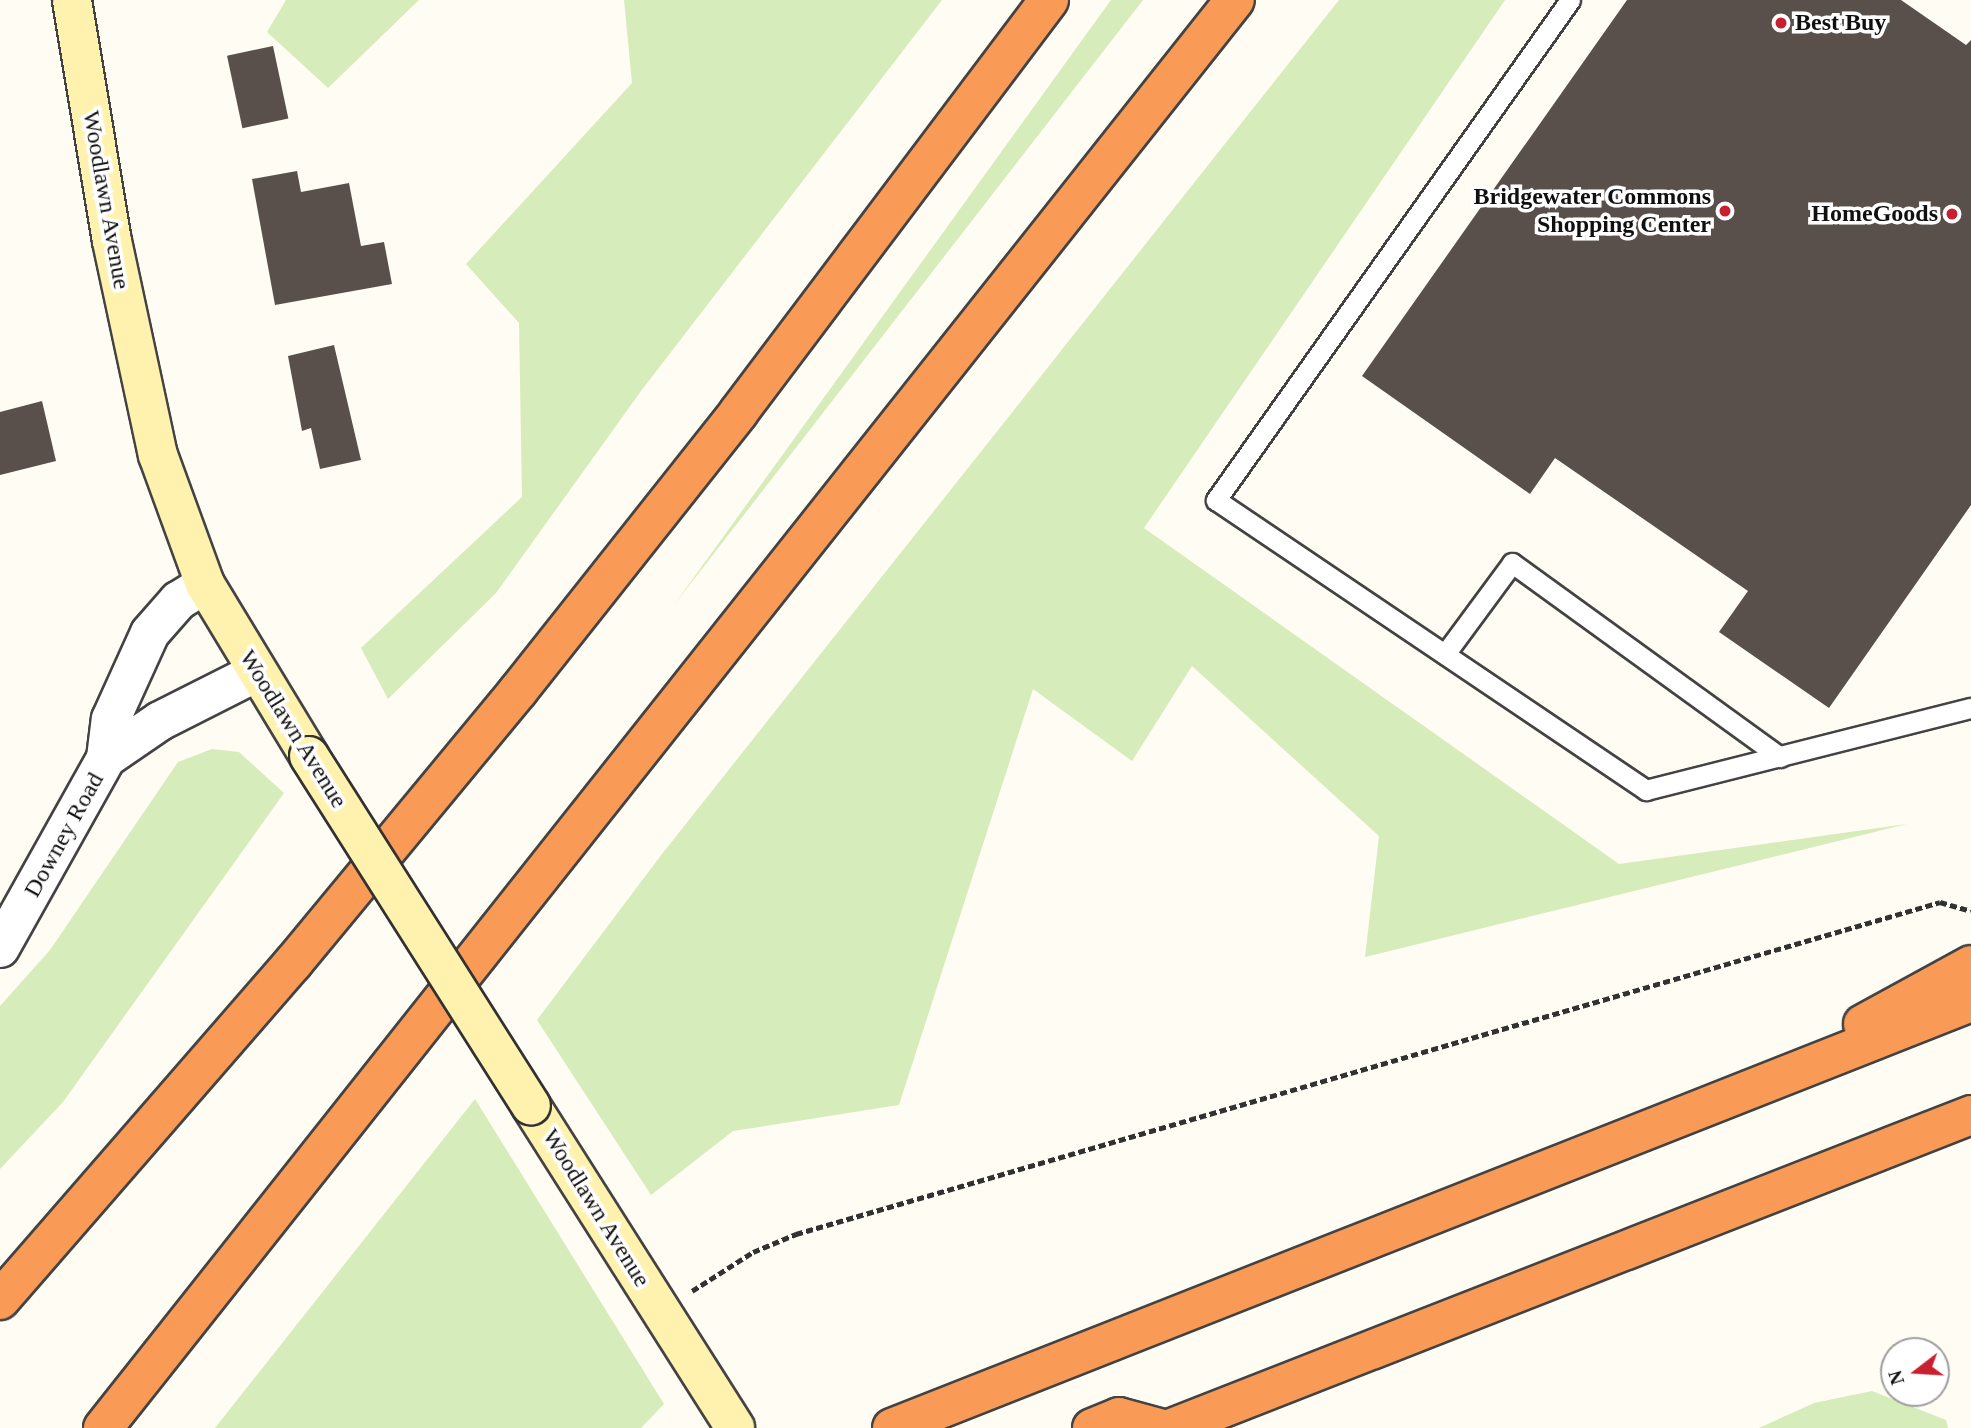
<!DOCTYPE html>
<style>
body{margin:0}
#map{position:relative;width:1971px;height:1428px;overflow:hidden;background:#fffcf3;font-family:Georgia,serif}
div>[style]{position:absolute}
.green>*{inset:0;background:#d6ecba}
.building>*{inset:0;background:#59504c;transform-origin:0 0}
.path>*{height:4.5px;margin-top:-2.25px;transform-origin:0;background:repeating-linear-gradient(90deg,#323232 0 7px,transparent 0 10.5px)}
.roads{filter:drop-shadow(2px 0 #434343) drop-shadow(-2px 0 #434343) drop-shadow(0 2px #434343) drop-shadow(0 -2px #434343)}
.lane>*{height:19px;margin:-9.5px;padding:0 9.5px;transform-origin:9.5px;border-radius:9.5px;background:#fff}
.street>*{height:38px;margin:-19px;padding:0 19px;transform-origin:19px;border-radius:19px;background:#fff}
.secondary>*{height:38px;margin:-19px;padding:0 19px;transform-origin:19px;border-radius:19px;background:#fff2ae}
.highway>*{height:38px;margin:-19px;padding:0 19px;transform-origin:19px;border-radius:19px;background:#fa9a57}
.bridges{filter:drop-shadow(2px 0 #323232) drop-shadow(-2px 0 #323232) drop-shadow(0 2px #323232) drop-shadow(0 -2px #323232)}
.secondary-bridge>*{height:38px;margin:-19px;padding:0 19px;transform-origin:19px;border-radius:19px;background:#fff2ae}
.dots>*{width:19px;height:19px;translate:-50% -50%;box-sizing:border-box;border:4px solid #fff;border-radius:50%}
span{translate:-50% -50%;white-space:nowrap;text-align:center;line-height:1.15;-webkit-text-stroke:7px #fff;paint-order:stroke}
.poi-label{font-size:24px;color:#101010;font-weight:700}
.left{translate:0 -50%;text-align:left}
.right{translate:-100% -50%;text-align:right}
.street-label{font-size:24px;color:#101010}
.north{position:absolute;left:1880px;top:1337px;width:70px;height:70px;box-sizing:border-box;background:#fff;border:2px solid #9f9f9f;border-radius:50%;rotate:253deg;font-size:19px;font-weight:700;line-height:28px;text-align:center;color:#101010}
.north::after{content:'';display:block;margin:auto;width:24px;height:32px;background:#c72131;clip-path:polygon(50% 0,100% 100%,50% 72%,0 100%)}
</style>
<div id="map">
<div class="green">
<i style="clip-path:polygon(286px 0,419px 0,328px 88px,267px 32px)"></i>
<i style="clip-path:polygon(624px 0,942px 0,641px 391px,496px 593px,388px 699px,361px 648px,522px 497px,519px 323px,466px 264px,632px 83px)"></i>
<i style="clip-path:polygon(1111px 0,1143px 0,674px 605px)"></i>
<i style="clip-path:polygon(1339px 0,1505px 0,1144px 528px,1619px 864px,1907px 824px,1365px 957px,1379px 836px,1192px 666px,1132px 761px,1033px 689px,899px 1105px,733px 1131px,651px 1195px,537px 1020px,662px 854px)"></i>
<i style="clip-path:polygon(212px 749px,239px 752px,284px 793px,63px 1102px,0 1169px,0 1006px,50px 950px,178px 762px)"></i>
<i style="clip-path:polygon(475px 1099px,664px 1404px,641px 1428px,215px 1428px)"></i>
<i style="clip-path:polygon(1872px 1391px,1946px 1420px,1948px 1428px,1759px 1428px,1814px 1403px)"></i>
</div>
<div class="building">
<i style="clip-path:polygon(1627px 0,1901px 0,1966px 45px,1971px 40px,1971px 505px,1829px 708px,1719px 632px,1748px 591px,1555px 458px,1530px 494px,1362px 376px)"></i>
<i style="left:273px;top:46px;width:74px;height:47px;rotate:78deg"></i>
<i style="clip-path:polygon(297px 171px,301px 192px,349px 183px,361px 246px,384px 242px,392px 284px,275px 305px,252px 179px)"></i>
<i style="clip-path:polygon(334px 345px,361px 460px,320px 469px,311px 428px,302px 431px,288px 356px)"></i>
<i style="clip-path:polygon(42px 401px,56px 461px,0 475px,0 412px)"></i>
</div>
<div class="path">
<i style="left:692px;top:1291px;width:72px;rotate:-32.6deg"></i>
<i style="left:753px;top:1252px;width:47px;rotate:-22.7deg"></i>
<i style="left:796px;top:1234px;width:1191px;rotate:-16.18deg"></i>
<i style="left:1940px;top:902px;width:32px;rotate:16deg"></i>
</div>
<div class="roads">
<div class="lane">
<i style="left:1570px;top:0;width:613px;rotate:125.3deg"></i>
<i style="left:1216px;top:500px;width:519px;rotate:34deg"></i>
<i style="left:1646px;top:790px;width:335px;rotate:-14.2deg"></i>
<i style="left:1445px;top:654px;width:113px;rotate:-53.6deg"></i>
<i style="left:1512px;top:563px;width:331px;rotate:35.9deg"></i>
</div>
<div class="street">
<i style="left:106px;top:758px;width:65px;rotate:-34.4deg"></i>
<i style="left:160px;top:721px;width:109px;rotate:-26.8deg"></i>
<i style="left:0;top:948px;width:218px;rotate:-60.8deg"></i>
<i style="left:106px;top:758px;width:39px;rotate:-83deg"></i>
<i style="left:111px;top:719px;width:94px;rotate:-65.6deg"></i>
<i style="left:150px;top:633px;width:43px;rotate:-48.8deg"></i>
<i style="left:178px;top:601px;width:32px;rotate:-32deg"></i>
</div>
<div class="secondary">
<i style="left:72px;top:0;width:244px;rotate:80.6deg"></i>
<i style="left:112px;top:241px;width:219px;rotate:77.9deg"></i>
<i style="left:158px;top:455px;width:137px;rotate:70deg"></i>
<i style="left:205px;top:584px;width:201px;rotate:58.8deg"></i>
<i style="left:531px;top:1106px;width:381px;rotate:57.6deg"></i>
</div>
<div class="highway">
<i style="left:1863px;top:1024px;width:123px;rotate:-28.6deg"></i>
<i style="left:0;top:1300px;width:447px;rotate:-49deg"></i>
<i style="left:293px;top:963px;width:353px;rotate:-50.4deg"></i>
<i style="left:518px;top:691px;width:355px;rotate:-51.6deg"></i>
<i style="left:738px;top:413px;width:517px;rotate:-53.02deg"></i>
<i style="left:103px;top:1428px;width:1822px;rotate:-51.6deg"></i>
<i style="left:892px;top:1428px;width:1160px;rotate:-21.54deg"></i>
<i style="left:1092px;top:1428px;width:29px;rotate:-22deg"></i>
<i style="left:1119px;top:1417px;width:41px;rotate:15.4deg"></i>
<i style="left:1172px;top:1428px;width:858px;rotate:-21.39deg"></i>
</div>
</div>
<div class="bridges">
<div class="secondary-bridge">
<i style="left:309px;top:756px;width:414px;rotate:57.6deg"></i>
</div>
</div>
<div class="dots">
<i style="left:1781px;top:23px;background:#c72131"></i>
<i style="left:1725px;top:211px;background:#c72131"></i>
<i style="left:1952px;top:214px;background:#c72131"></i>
</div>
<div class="poi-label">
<span class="left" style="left:1795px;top:23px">Best Buy</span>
<span class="right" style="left:1711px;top:211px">Bridgewater Commons<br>Shopping Center</span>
<span class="right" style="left:1938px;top:214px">HomeGoods</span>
</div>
<div class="street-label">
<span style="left:106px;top:200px;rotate:80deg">Woodlawn Avenue</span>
<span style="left:293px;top:729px;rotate:58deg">Woodlawn Avenue</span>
<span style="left:64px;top:835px;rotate:-61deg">Downey Road</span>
<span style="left:596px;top:1208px;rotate:58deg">Woodlawn Avenue</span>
</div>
<div class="north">N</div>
</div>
